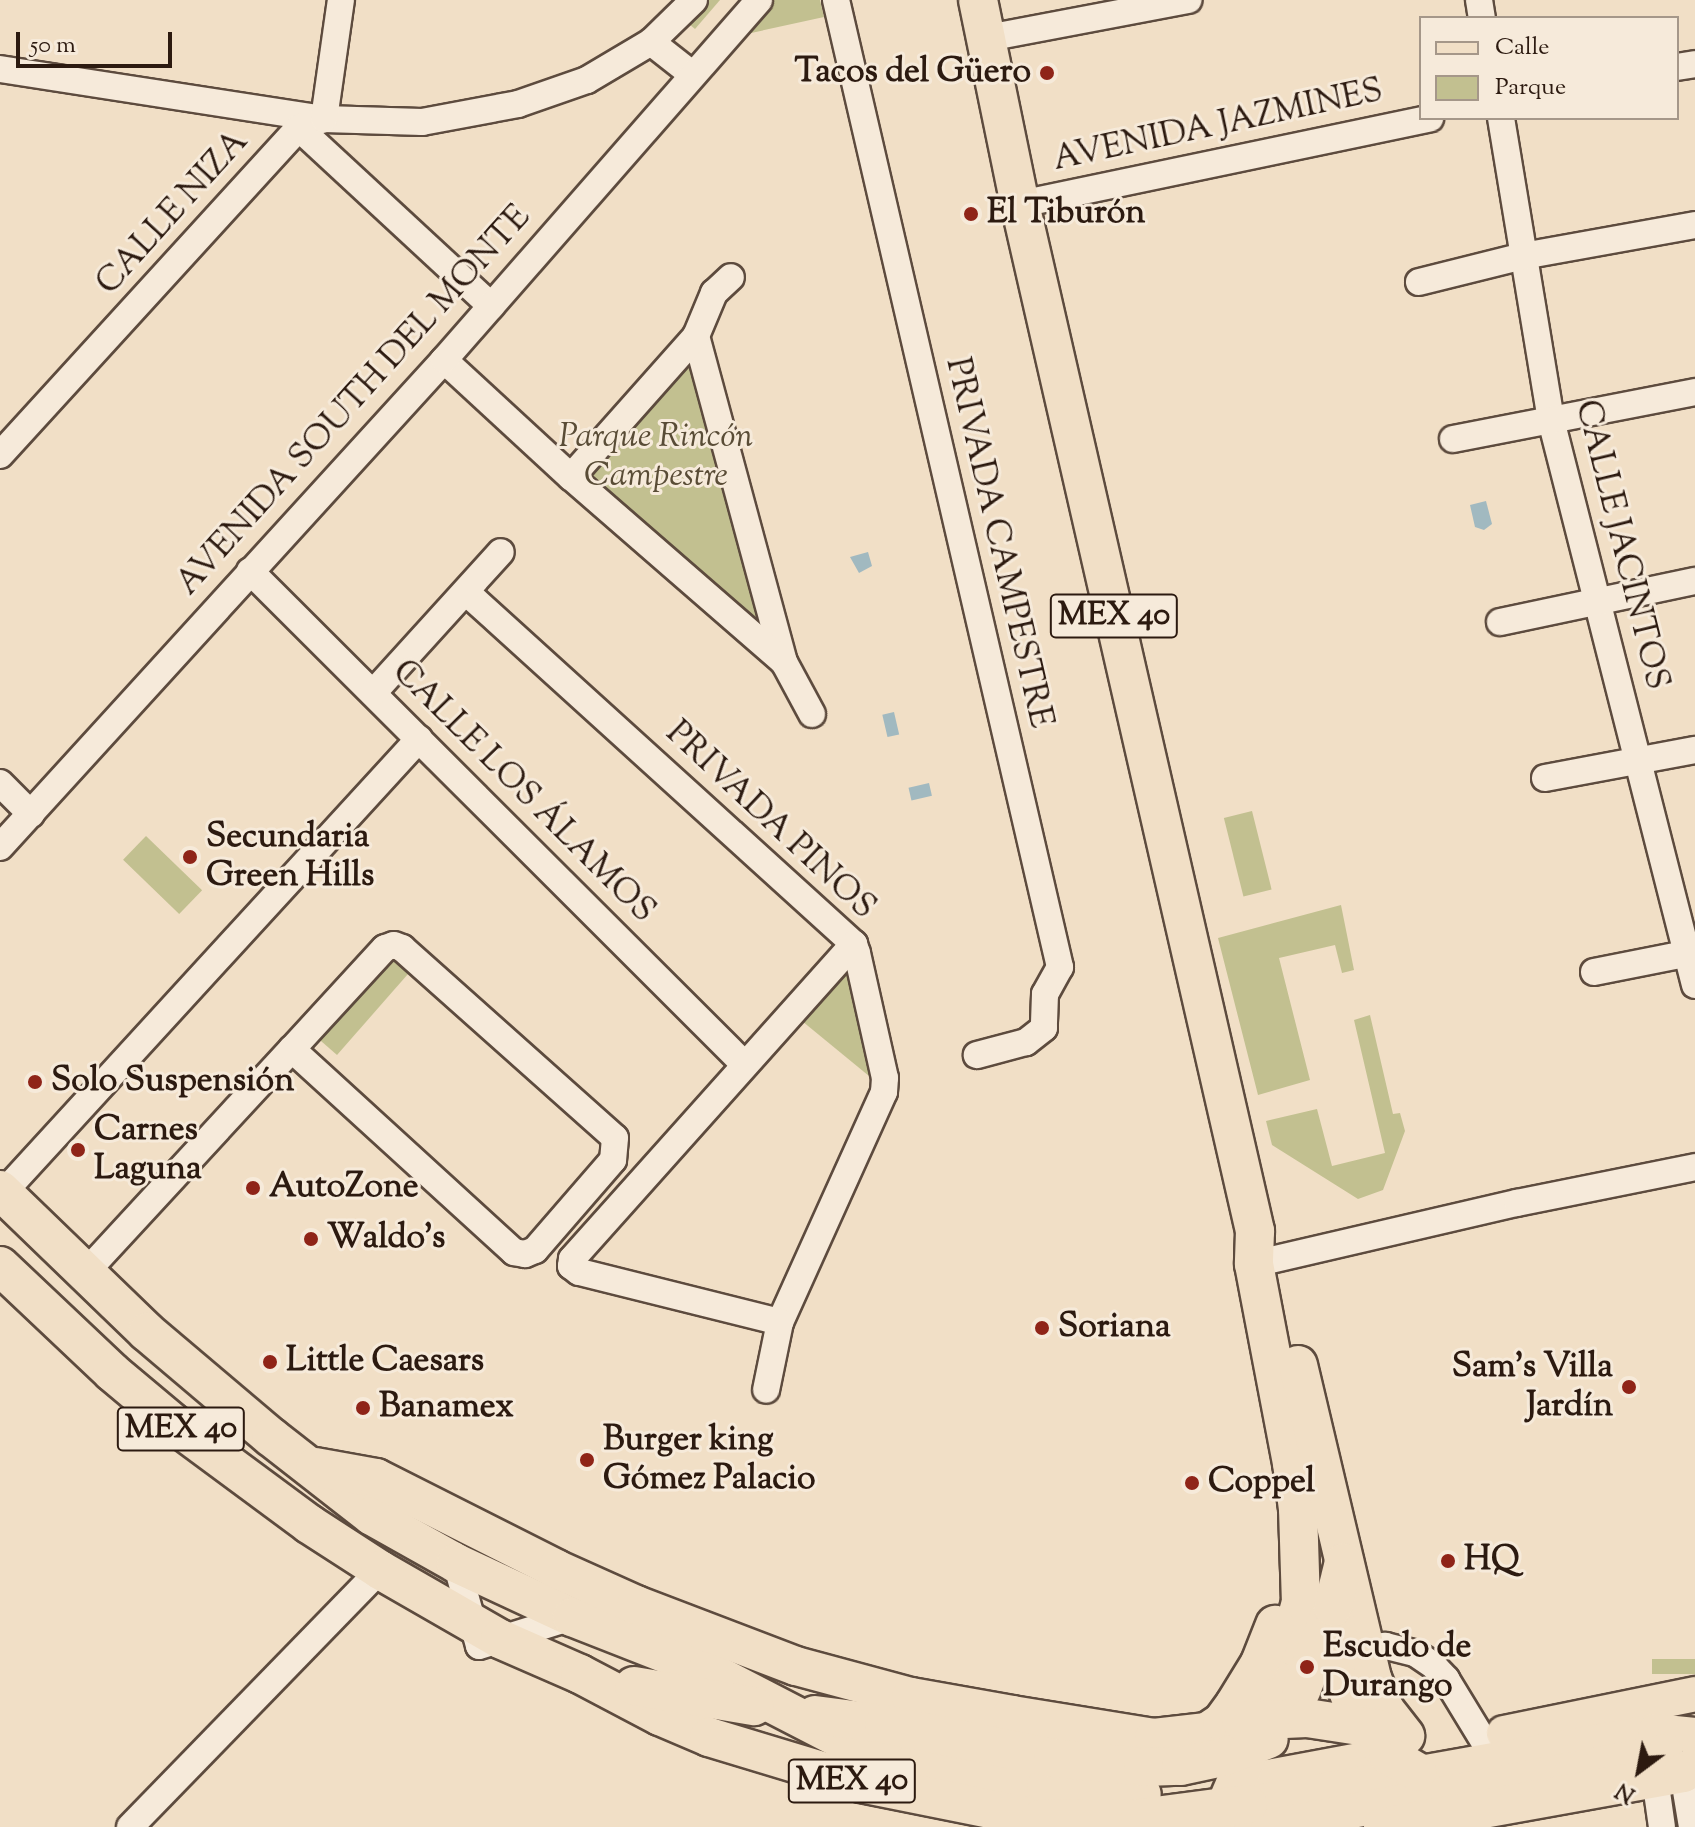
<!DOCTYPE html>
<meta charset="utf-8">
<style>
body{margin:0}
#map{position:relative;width:1695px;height:1827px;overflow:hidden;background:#f1dfc6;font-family:"Sorts Mill Goudy",serif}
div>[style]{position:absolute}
.green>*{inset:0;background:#c2c090;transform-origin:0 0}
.water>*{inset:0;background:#a1b9c0;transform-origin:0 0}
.roads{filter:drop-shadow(2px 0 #5d4b3e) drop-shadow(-2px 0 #5d4b3e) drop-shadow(0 2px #5d4b3e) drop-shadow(0 -2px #5d4b3e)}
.minor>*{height:26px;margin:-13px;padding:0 13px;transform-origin:13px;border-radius:13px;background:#f6eada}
.major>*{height:34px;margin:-17px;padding:0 17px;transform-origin:17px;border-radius:17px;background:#f1dfc6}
.highway>*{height:38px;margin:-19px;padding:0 19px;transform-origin:19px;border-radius:19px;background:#f1dfc6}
.dots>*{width:22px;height:22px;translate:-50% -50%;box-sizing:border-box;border:4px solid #f6eada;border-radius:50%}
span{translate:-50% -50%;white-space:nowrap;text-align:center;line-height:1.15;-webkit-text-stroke:6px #f6eada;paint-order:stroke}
.shield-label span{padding:2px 6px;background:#f6eada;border:2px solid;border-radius:6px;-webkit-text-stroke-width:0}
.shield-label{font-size:32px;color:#2c1a10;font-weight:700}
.poi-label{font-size:34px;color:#2c1a10;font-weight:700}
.right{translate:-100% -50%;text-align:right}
.left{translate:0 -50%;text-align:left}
.street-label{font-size:34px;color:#2c1a10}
.park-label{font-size:34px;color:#594c36;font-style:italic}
.legend{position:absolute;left:1419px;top:16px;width:260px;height:104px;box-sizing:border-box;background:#f6eada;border:2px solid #a59789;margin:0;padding:10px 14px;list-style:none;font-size:24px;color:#2c1a10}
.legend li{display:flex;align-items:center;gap:16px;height:40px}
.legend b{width:40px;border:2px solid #a59789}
.north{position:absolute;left:1599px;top:1731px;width:80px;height:80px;-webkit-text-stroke:6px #f6eada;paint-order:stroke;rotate:212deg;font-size:22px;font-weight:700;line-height:32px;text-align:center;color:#2c1a10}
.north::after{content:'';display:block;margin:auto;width:28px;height:36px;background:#2c1a10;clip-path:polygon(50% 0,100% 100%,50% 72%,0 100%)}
.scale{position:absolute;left:16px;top:32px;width:156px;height:36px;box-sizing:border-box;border:4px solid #2c1a10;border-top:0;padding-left:10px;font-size:24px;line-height:28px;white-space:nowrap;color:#2c1a10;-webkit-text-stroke:6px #f6eada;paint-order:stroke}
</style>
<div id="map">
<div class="green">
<i style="clip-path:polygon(681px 0,720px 0,695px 29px,672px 10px)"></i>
<i style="clip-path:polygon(756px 0,820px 0,824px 17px,742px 35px)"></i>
<i style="clip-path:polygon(687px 337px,769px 635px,579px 468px)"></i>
<i style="left:1252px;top:811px;width:81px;height:29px;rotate:76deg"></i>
<i style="left:146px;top:836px;width:78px;height:33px;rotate:44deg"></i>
<i style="clip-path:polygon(1341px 905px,1354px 970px,1342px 973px,1335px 945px,1279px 958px,1310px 1080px,1258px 1095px,1218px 938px)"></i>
<i style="clip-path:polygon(385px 945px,415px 966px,337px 1055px,313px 1034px)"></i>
<i style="clip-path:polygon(847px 959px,872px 1071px,869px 1076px,791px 1012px)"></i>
<i style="clip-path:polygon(1370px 1015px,1393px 1114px,1400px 1113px,1405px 1131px,1383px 1190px,1358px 1199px,1272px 1145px,1266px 1121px,1317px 1109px,1332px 1166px,1385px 1153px,1354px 1020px)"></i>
<i style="left:1695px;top:1659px;width:15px;height:43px;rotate:90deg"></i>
</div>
<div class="water">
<i style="clip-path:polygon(1486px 501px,1492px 524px,1484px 530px,1475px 527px,1470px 505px)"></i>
<i style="clip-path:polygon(868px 552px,872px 566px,859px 573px,850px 557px)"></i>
<i style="left:894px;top:712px;width:23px;height:12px;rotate:77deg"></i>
<i style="left:929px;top:783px;width:13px;height:21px;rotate:77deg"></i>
</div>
<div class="roads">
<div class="minor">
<i style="left:836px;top:0;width:993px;rotate:76.96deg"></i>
<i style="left:1060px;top:967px;width:31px;rotate:119deg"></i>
<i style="left:1045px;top:994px;width:34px;rotate:92deg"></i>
<i style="left:1044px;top:1028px;width:23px;rotate:142deg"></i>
<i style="left:1026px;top:1042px;width:51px;rotate:165.1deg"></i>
<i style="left:1479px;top:0;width:18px;rotate:81deg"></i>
<i style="left:987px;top:38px;width:205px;rotate:-10.7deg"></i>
<i style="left:651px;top:42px;width:53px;rotate:38.2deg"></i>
<i style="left:1677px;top:67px;width:18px;rotate:-9deg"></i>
<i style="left:0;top:69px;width:328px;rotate:8.8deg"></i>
<i style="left:324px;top:119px;width:98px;rotate:1.8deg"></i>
<i style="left:422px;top:122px;width:98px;rotate:-10.6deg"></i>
<i style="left:518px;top:104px;width:73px;rotate:-19.2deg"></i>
<i style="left:587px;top:80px;width:74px;rotate:-30.7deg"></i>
<i style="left:651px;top:42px;width:60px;rotate:-44.3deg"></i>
<i style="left:1501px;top:118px;width:306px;rotate:80.6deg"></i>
<i style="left:1551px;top:420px;width:583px;rotate:75.7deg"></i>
<i style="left:299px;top:128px;width:262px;rotate:42.8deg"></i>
<i style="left:1020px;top:204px;width:419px;rotate:-11.8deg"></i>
<i style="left:1419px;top:282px;width:107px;rotate:-14deg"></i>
<i style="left:1523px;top:256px;width:175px;rotate:-10.2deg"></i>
<i style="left:696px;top:336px;width:338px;rotate:74.9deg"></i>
<i style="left:784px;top:662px;width:59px;rotate:61.7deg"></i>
<i style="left:444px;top:360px;width:173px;rotate:42.7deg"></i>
<i style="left:571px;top:477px;width:282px;rotate:41deg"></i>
<i style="left:1453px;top:439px;width:247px;rotate:-11deg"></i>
<i style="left:0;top:455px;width:443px;rotate:-47.6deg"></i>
<i style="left:299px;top:128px;width:27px;rotate:-20deg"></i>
<i style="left:324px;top:119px;width:120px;rotate:-81.9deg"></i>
<i style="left:571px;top:477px;width:188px;rotate:-48.4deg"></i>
<i style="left:696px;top:336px;width:47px;rotate:-67.3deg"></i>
<i style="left:714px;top:293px;width:23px;rotate:-43deg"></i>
<i style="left:250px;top:571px;width:699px;rotate:44.94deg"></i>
<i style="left:466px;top:592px;width:524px;rotate:42.21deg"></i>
<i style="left:854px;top:944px;width:9px;rotate:72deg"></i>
<i style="left:857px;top:953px;width:128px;rotate:77.4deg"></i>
<i style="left:885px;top:1078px;width:14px;rotate:94deg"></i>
<i style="left:884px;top:1092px;width:252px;rotate:114.3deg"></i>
<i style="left:780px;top:1322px;width:69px;rotate:101.6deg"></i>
<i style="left:1500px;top:622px;width:199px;rotate:-11.9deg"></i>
<i style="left:373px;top:693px;width:190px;rotate:-47.8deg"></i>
<i style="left:1545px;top:778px;width:153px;rotate:-10.6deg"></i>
<i style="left:0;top:783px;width:44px;rotate:45deg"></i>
<i style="left:0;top:847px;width:659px;rotate:-47.64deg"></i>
<i style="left:444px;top:360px;width:478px;rotate:-48.8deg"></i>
<i style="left:1594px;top:972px;width:103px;rotate:-11.2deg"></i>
<i style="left:3px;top:1193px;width:616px;rotate:-47.5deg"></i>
<i style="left:1254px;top:1264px;width:270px;rotate:-13.1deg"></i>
<i style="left:1517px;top:1203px;width:182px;rotate:-11.4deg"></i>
<i style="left:86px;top:1272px;width:304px;rotate:-47.3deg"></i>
<i style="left:292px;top:1049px;width:137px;rotate:-47.4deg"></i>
<i style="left:385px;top:948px;width:9px;rotate:-18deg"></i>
<i style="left:394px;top:945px;width:9px;rotate:21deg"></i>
<i style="left:402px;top:948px;width:285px;rotate:41.7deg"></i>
<i style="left:615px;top:1138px;width:22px;rotate:95deg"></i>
<i style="left:613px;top:1160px;width:119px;rotate:130.9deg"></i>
<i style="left:535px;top:1250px;width:11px;rotate:158deg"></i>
<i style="left:525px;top:1254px;width:11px;rotate:-170deg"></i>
<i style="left:514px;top:1252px;width:301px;rotate:-137.6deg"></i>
<i style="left:780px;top:1322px;width:207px;rotate:-166deg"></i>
<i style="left:579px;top:1272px;width:10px;rotate:-143deg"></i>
<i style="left:571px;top:1266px;width:7px;rotate:-82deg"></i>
<i style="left:572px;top:1259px;width:423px;rotate:-48.2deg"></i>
<i style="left:454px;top:1555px;width:94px;rotate:74.6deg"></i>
<i style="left:479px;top:1646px;width:97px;rotate:-17.3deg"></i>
<i style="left:1351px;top:1650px;width:35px;rotate:-7deg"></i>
<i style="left:1386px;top:1646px;width:30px;rotate:14deg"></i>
<i style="left:1415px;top:1653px;width:23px;rotate:34deg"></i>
<i style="left:1434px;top:1666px;width:18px;rotate:47deg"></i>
<i style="left:1446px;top:1679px;width:92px;rotate:58.7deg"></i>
<i style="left:1683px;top:1773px;width:55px;rotate:80.5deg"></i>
<i style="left:1655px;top:1778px;width:49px;rotate:81.9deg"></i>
<i style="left:130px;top:1827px;width:359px;rotate:-45.8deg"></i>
</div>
<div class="major">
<i style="left:1504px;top:1733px;width:195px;rotate:-11.5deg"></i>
<i style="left:1263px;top:1778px;width:120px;rotate:-10.6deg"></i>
<i style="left:1241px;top:1827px;width:26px;rotate:-65deg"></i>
<i style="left:1252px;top:1803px;width:409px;rotate:-10.1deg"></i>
<i style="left:1655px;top:1731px;width:40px;rotate:5.7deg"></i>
<i style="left:1268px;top:1827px;width:405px;rotate:-10.8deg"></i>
</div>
<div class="highway">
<i style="left:978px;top:0;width:208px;rotate:78.4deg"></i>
<i style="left:1020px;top:204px;width:1054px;rotate:77.11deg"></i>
<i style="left:1255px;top:1231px;width:33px;rotate:92deg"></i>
<i style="left:1254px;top:1264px;width:203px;rotate:79.2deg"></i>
<i style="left:1292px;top:1463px;width:46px;rotate:82.6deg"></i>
<i style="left:1298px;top:1509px;width:93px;rotate:88.2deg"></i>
<i style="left:1301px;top:1602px;width:82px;rotate:105.6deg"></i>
<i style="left:1279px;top:1681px;width:140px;rotate:113.1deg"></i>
<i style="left:0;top:1190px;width:204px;rotate:44deg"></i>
<i style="left:147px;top:1332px;width:162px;rotate:40.3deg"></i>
<i style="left:271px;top:1437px;width:128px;rotate:38deg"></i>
<i style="left:372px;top:1516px;width:96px;rotate:29.2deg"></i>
<i style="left:456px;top:1563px;width:128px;rotate:25deg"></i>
<i style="left:572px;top:1617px;width:145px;rotate:21.4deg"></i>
<i style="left:707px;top:1670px;width:163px;rotate:27.3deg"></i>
<i style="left:852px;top:1745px;width:64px;rotate:15.3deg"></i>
<i style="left:914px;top:1762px;width:134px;rotate:10.3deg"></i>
<i style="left:1046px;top:1786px;width:96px;rotate:4.8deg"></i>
<i style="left:0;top:1266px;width:154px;rotate:43.4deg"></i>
<i style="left:112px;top:1372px;width:81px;rotate:40deg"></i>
<i style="left:174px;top:1424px;width:168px;rotate:36.5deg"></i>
<i style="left:309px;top:1524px;width:85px;rotate:32.9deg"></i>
<i style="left:380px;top:1570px;width:138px;rotate:29.9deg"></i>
<i style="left:500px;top:1639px;width:87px;rotate:23.6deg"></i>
<i style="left:580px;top:1674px;width:90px;rotate:27.7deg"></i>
<i style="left:660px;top:1716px;width:53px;rotate:23.2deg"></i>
<i style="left:709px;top:1737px;width:159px;rotate:16.8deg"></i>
<i style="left:861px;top:1783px;width:183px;rotate:11.4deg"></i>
<i style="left:1040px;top:1819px;width:100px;rotate:-0.6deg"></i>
<i style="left:1140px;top:1818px;width:109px;rotate:-7.4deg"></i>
<i style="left:1298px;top:1365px;width:322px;rotate:76.7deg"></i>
<i style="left:1372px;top:1678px;width:35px;rotate:68deg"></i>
<i style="left:1385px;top:1710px;width:33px;rotate:52deg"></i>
<i style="left:315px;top:1467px;width:62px;rotate:10.2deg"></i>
<i style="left:376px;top:1478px;width:202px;rotate:26.8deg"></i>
<i style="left:556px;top:1569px;width:88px;rotate:24.2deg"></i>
<i style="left:636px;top:1605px;width:171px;rotate:20.9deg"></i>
<i style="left:796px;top:1666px;width:119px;rotate:15.1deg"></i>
<i style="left:911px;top:1697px;width:103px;rotate:10.1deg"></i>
<i style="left:1012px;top:1715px;width:144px;rotate:9.2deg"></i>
<i style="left:1154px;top:1738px;width:53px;rotate:-6.5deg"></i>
<i style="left:1207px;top:1732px;width:18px;rotate:-34deg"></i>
<i style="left:1222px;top:1722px;width:22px;rotate:-54deg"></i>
<i style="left:1235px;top:1704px;width:48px;rotate:-58.6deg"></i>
<i style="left:1260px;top:1663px;width:41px;rotate:-68.5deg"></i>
<i style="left:1333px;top:1609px;width:78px;rotate:80.4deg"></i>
<i style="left:1346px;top:1686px;width:41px;rotate:68.5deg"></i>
<i style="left:1361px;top:1724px;width:41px;rotate:48.9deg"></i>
<i style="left:1388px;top:1755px;width:34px;rotate:30deg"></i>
<i style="left:634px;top:1686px;width:122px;rotate:9.5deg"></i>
<i style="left:1301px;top:1691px;width:90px;rotate:-69.1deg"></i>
<i style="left:1333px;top:1607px;width:46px;rotate:-76.3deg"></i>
<i style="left:815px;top:1715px;width:70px;rotate:7.4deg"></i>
<i style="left:884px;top:1724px;width:172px;rotate:11.4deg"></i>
<i style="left:1053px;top:1758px;width:90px;rotate:5.7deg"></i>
<i style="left:1143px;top:1767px;width:38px;rotate:-2deg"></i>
<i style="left:1181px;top:1766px;width:43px;rotate:-12.1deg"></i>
<i style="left:1223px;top:1757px;width:49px;rotate:-21.4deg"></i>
<i style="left:1241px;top:1721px;width:66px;rotate:-2.6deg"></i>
<i style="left:1307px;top:1718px;width:73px;rotate:8.7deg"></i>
<i style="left:1383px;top:1827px;width:305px;rotate:-10.2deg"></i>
<i style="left:1683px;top:1773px;width:14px;rotate:-30deg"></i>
</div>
</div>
<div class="dots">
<i style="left:1047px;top:73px;background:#8f2418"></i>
<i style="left:971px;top:214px;background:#8f2418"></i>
<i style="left:190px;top:857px;background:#8f2418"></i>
<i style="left:35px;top:1082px;background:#8f2418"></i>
<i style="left:78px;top:1150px;background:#8f2418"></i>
<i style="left:253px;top:1188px;background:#8f2418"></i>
<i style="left:311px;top:1239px;background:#8f2418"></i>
<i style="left:1042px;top:1328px;background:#8f2418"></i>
<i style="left:270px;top:1362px;background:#8f2418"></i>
<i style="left:1629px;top:1387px;background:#8f2418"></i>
<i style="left:363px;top:1408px;background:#8f2418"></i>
<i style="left:587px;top:1460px;background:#8f2418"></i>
<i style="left:1192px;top:1483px;background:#8f2418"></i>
<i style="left:1448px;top:1561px;background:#8f2418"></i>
<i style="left:1307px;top:1667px;background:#8f2418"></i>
</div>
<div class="shield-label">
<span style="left:1114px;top:616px">MEX 40</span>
<span style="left:181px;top:1429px">MEX 40</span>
<span style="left:852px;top:1781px">MEX 40</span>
</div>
<div class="poi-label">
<span class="right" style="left:1031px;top:73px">Tacos del Güero</span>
<span class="left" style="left:987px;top:214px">El Tiburón</span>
<span class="left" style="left:206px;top:857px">Secundaria<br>Green Hills</span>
<span class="left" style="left:51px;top:1082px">Solo Suspensión</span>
<span class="left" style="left:94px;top:1150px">Carnes<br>Laguna</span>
<span class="left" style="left:269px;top:1188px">AutoZone</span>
<span class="left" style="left:327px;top:1239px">Waldo's</span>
<span class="left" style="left:1058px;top:1328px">Soriana</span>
<span class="left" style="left:286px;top:1362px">Little Caesars</span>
<span class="right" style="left:1613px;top:1387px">Sam's Villa<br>Jardín</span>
<span class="left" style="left:379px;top:1408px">Banamex</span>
<span class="left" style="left:603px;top:1460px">Burger king<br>Gómez Palacio</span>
<span class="left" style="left:1208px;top:1483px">Coppel</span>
<span class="left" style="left:1464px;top:1561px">HQ</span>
<span class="left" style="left:1323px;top:1667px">Escudo de<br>Durango</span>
</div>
<div class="street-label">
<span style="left:1218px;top:126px;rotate:-12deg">AVENIDA JAZMINES</span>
<span style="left:173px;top:213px;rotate:-48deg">CALLE NIZA</span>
<span style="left:354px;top:401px;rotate:-48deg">AVENIDA SOUTH DEL MONTE</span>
<span style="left:998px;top:543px;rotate:77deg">PRIVADA CAMPESTRE</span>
<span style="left:1621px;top:545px;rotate:76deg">CALLE JACINTOS</span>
<span style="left:523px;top:792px;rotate:45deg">CALLE LOS ÁLAMOS</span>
<span style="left:770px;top:821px;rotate:43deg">PRIVADA PINOS</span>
</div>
<div class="park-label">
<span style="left:656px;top:457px">Parque Rincón<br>Campestre</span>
</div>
<ul class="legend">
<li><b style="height:10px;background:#f1dfc6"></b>Calle</li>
<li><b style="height:22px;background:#c2c090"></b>Parque</li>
</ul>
<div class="north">N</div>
<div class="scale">50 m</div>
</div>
